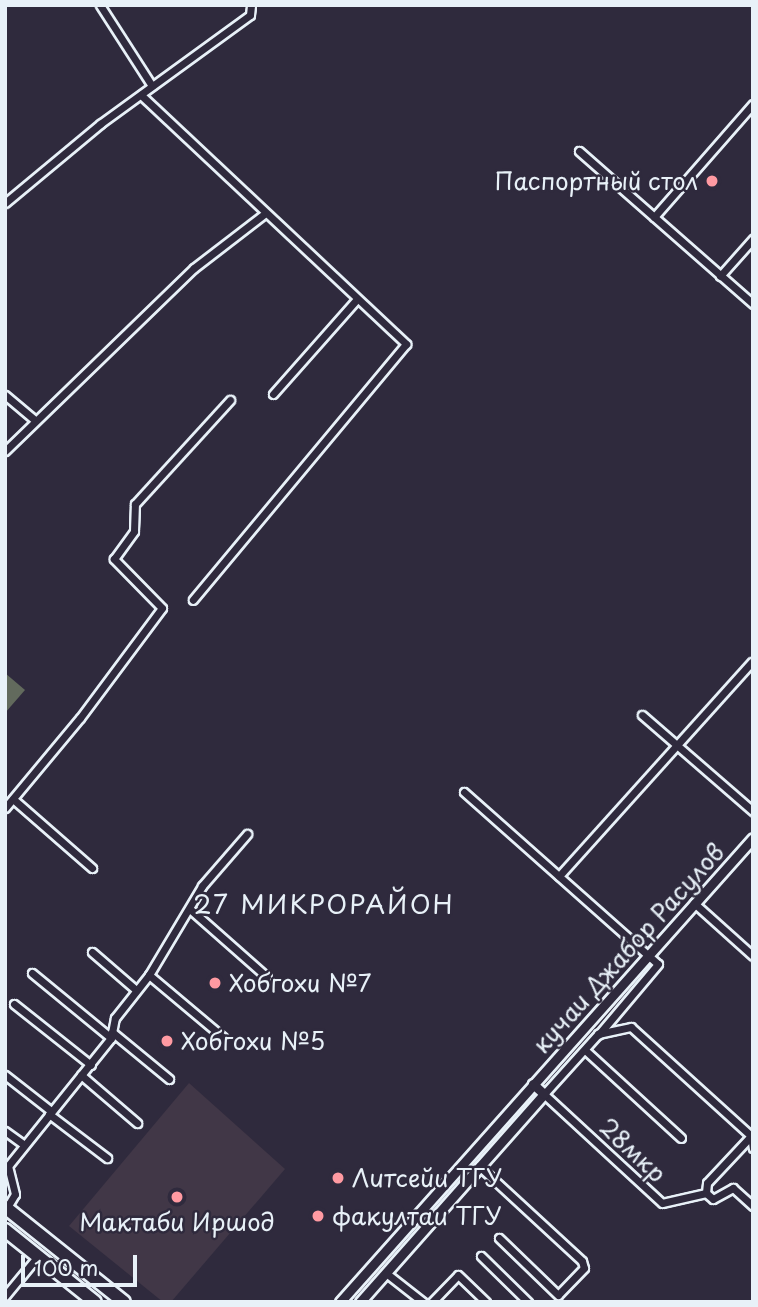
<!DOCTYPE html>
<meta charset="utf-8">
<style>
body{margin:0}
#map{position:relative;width:758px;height:1307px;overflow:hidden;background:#2f2a3d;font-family:"Playpen Sans",sans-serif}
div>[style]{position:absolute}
.built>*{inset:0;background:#413747}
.green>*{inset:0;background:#626a5d}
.roads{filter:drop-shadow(2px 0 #e8f1f8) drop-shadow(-2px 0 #e8f1f8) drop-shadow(0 2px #e8f1f8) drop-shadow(0 -2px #e8f1f8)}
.minor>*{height:7px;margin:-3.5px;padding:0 3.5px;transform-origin:3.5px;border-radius:3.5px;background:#2f2a3d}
.tertiary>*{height:9px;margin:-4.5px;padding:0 4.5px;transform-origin:4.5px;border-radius:4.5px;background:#2f2a3d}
.trunk>*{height:12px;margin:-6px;padding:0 6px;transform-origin:6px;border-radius:6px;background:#2f2a3d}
.dots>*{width:19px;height:19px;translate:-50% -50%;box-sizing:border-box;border:4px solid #2f2a3d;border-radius:50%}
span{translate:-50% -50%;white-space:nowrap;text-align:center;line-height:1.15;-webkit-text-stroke:5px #2f2a3d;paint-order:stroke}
.poi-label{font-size:24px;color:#e8f1f8}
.right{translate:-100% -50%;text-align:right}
.left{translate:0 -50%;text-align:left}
.street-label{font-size:24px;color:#e8f1f8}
.neighbourhood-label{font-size:26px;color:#e8f1f8;letter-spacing:2px}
.frame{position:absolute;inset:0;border:7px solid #e8f1f8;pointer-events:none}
.scale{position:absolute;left:21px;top:1255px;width:116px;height:32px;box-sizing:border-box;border:4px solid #e8f1f8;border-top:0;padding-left:9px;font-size:21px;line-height:24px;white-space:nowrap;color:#e8f1f8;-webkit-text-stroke:5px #2f2a3d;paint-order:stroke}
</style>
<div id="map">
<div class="built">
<i style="clip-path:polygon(189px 1083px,285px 1169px,171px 1302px,163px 1302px,69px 1226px)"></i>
</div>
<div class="green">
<i style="clip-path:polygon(5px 673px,25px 690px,5px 713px)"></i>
</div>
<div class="roads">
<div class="minor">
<i style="left:100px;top:5px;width:96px;rotate:57.3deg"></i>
<i style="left:141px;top:95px;width:364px;rotate:43.2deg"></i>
<i style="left:406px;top:344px;width:333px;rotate:129.8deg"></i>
<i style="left:579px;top:151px;width:232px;rotate:41.3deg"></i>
<i style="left:5px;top:203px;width:124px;rotate:-39.7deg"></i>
<i style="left:100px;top:124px;width:185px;rotate:-36deg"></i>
<i style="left:250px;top:15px;width:10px;rotate:-84deg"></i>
<i style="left:654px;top:217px;width:150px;rotate:-48.8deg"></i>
<i style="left:720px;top:276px;width:50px;rotate:-48.3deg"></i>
<i style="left:273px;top:394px;width:127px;rotate:-48.5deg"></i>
<i style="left:5px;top:395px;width:40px;rotate:40deg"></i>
<i style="left:5px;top:451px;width:263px;rotate:-44.1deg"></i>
<i style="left:194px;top:268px;width:88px;rotate:-37.6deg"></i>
<i style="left:642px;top:715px;width:147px;rotate:40.9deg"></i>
<i style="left:464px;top:792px;width:259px;rotate:41.6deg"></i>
<i style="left:658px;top:964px;width:92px;rotate:130.1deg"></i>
<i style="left:13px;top:799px;width:105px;rotate:41.1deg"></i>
<i style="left:5px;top:808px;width:117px;rotate:-50.2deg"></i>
<i style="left:80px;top:718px;width:137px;rotate:-53.3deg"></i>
<i style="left:162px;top:608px;width:69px;rotate:-134.4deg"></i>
<i style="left:114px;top:559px;width:34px;rotate:-54deg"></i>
<i style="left:134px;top:531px;width:27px;rotate:-88deg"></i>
<i style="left:135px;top:504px;width:141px;rotate:-47.6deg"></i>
<i style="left:559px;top:876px;width:288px;rotate:-48deg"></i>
<i style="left:694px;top:903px;width:79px;rotate:41.9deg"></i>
<i style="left:191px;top:910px;width:101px;rotate:41.4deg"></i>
<i style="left:92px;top:952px;width:58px;rotate:40.8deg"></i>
<i style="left:32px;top:973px;width:102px;rotate:39.4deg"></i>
<i style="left:149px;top:975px;width:97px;rotate:40deg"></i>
<i style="left:14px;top:1004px;width:98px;rotate:38.4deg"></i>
<i style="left:112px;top:1032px;width:74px;rotate:39.5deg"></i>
<i style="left:585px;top:1050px;width:130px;rotate:42.5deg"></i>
<i style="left:5px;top:1075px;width:58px;rotate:38deg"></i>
<i style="left:81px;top:1075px;width:74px;rotate:40.6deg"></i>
<i style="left:49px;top:1114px;width:73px;rotate:37.2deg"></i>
<i style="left:5px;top:1131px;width:22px;rotate:36deg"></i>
<i style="left:751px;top:1136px;width:12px;rotate:81deg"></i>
<i style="left:479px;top:1166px;width:140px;rotate:42.7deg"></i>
<i style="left:582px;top:1261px;width:7px;rotate:74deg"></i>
<i style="left:584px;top:1268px;width:37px;rotate:134deg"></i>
<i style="left:558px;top:1295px;width:82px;rotate:-136deg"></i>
<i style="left:706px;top:1193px;width:45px;rotate:167.2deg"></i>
<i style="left:662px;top:1203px;width:161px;rotate:-137.3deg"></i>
<i style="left:544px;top:1094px;width:81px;rotate:-48deg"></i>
<i style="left:598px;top:1034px;width:34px;rotate:-12deg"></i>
<i style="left:631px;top:1027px;width:162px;rotate:42.2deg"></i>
<i style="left:751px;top:1136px;width:64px;rotate:133.1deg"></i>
<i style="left:707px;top:1183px;width:10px;rotate:96deg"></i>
<i style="left:706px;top:1193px;width:9px;rotate:41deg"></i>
<i style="left:713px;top:1199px;width:23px;rotate:-29deg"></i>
<i style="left:733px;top:1188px;width:27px;rotate:42deg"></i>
<i style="left:6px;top:1209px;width:17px;rotate:-59deg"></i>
<i style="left:15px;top:1194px;width:29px;rotate:-104deg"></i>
<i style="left:8px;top:1166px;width:164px;rotate:-51.2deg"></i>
<i style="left:111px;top:1038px;width:20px;rotate:-79deg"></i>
<i style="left:115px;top:1018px;width:55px;rotate:-51.7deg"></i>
<i style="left:149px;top:975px;width:104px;rotate:-59.2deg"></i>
<i style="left:202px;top:886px;width:69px;rotate:-49.1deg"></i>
<i style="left:481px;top:1256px;width:66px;rotate:44.4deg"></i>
<i style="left:386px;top:1273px;width:47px;rotate:38.1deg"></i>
<i style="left:5px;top:1296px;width:52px;rotate:-50.5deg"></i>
<i style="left:432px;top:1302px;width:37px;rotate:-46deg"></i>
<i style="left:458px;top:1275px;width:39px;rotate:44deg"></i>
</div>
<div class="tertiary">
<i style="left:340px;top:1302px;width:621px;rotate:-48.33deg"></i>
<i style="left:360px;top:1302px;width:278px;rotate:-48.5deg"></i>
<i style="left:544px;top:1094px;width:15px;rotate:-138deg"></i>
</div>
<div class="trunk">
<i style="left:5px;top:1207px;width:152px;rotate:38.6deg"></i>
<i style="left:5px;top:1230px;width:115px;rotate:38.7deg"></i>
</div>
</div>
<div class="dots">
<i style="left:712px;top:181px;background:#ff9aa2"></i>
<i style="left:215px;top:983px;background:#ff9aa2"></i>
<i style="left:167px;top:1041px;background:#ff9aa2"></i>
<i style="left:338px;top:1178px;background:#ff9aa2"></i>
<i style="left:177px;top:1197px;background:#ff9aa2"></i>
<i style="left:318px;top:1216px;background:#ff9aa2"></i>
</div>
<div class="poi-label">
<span class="right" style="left:698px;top:181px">Паспортный стол</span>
<span class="left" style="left:229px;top:983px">Хобгохи №7</span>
<span class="left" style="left:181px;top:1041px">Хобгохи №5</span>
<span class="left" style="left:352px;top:1178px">Литсейи ТГУ</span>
<span class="left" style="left:332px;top:1216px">факултаи ТГУ</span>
<span style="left:177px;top:1222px">Мактаби Иршод</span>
</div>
<div class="street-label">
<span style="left:628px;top:948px;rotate:-48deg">кучаи Джабор Расулов</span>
<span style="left:633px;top:1150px;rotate:43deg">28мкр</span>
</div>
<div class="neighbourhood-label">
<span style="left:324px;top:904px">27 МИКРОРАЙОН</span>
</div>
<div class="frame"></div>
<div class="scale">100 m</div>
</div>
